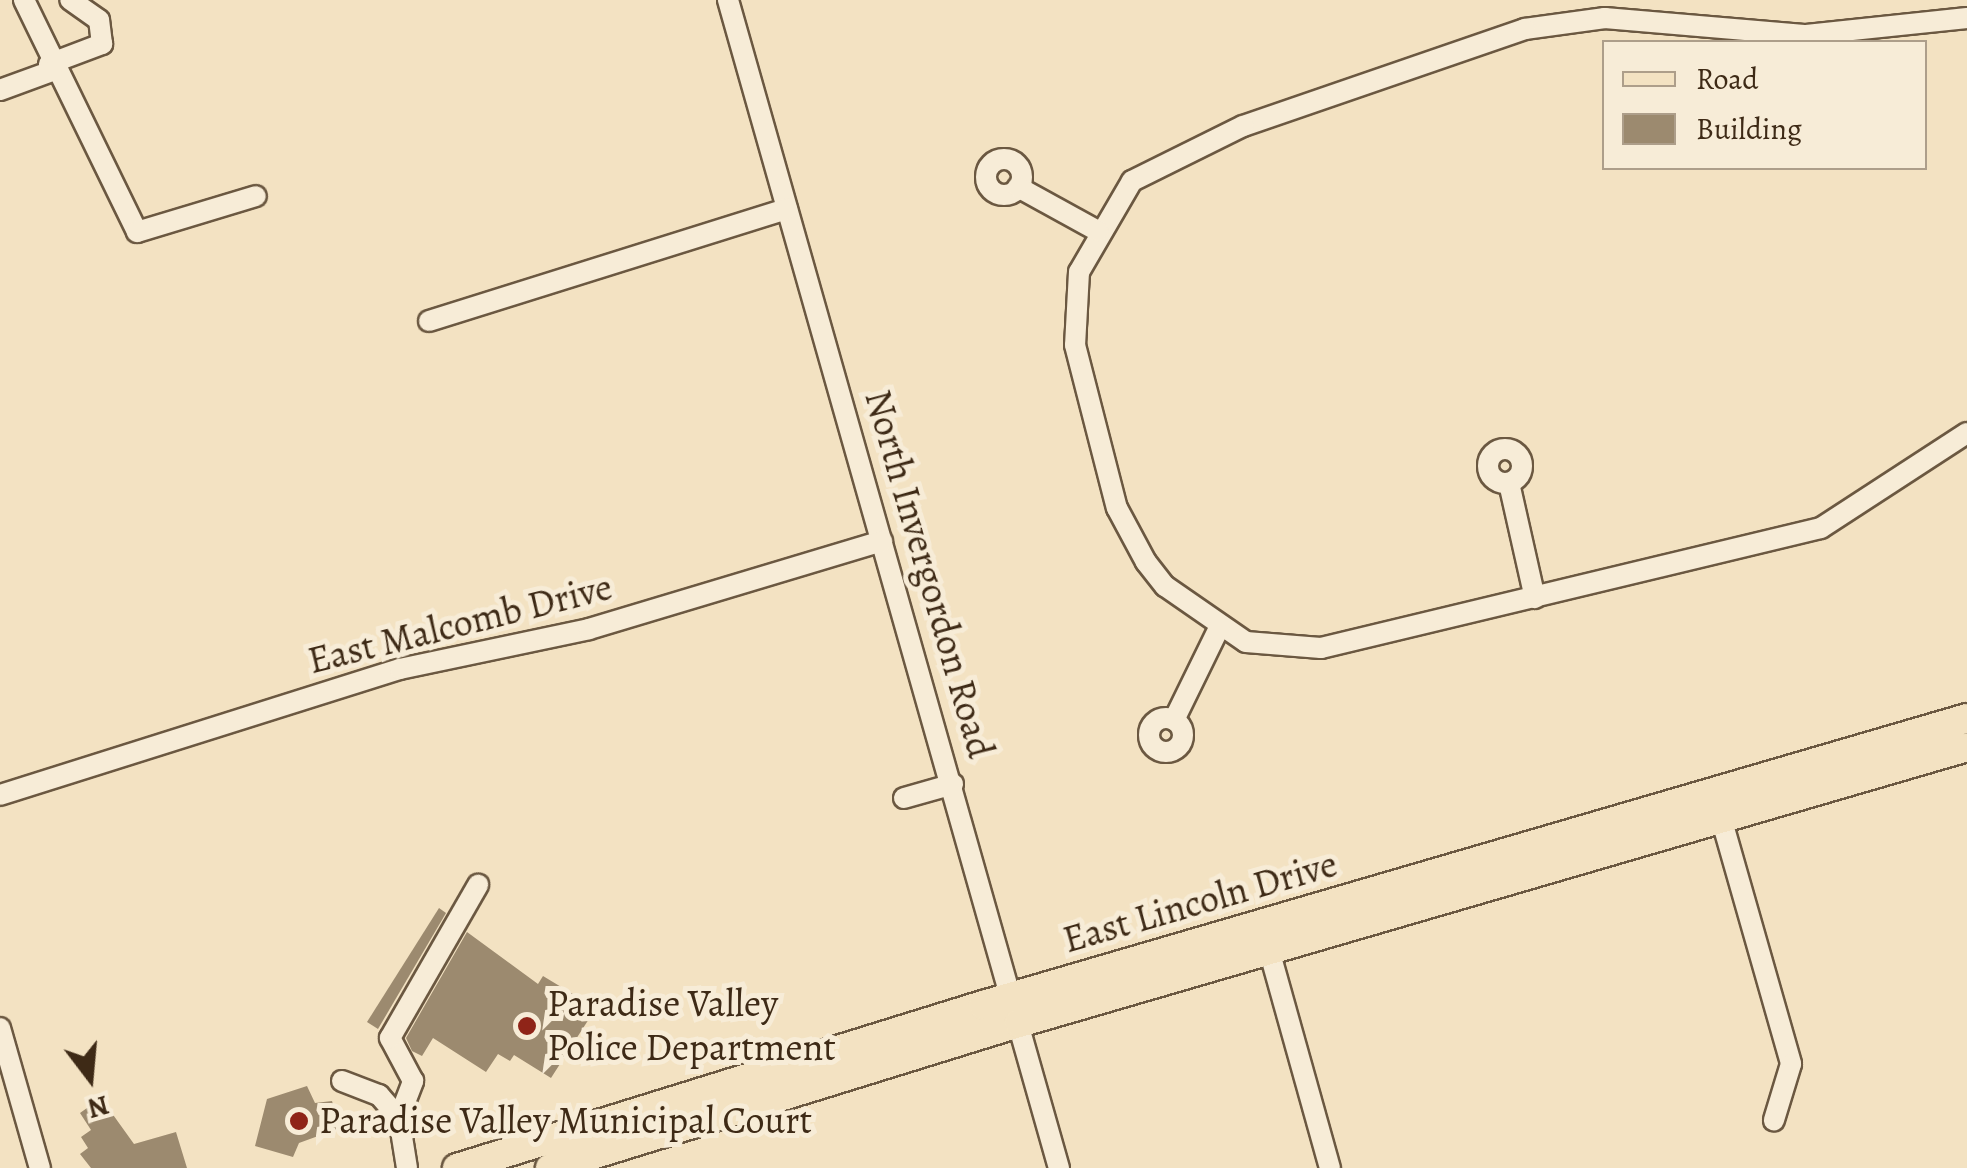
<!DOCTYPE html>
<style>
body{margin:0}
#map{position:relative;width:1967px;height:1168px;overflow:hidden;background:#f3e2c2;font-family:Alegreya,serif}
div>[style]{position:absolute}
.building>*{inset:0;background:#9c8a6f}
.roads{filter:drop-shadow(2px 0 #6b5841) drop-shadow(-2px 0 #6b5841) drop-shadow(0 2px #6b5841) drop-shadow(0 -2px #6b5841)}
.minor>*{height:20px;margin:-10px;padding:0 10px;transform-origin:10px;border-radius:10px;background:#f7ecd7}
.minor>.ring{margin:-10px;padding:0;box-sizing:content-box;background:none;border:20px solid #f7ecd7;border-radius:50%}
.major>*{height:28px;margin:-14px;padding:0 14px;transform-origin:14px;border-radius:14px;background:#f3e2c2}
.dots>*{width:28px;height:28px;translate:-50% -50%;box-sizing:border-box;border:5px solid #f7ecd7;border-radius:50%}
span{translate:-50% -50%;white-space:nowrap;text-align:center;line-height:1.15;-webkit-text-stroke:10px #f7ecd7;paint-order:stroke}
.street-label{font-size:38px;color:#3e2a16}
.poi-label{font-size:38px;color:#3e2a16}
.left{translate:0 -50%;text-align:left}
.legend{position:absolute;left:1602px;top:40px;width:325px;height:130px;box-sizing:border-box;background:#f7ecd7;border:2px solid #ad9e8a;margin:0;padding:12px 18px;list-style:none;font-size:30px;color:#3e2a16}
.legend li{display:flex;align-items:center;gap:20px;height:50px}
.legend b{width:50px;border:2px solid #ad9e8a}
.north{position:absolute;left:40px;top:1028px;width:100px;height:100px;-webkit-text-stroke:8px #f7ecd7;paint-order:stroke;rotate:164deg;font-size:28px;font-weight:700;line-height:40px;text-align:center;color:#3e2a16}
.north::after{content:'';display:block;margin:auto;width:35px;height:45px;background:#3e2a16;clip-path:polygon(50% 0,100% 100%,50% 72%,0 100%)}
</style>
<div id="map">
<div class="building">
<i style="clip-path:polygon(439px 908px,446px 913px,378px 1029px,367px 1022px)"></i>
<i style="clip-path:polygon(467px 932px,538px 984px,543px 976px,596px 1008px,551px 1078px,514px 1055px,510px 1061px,498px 1054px,486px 1072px,433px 1038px,422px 1056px,412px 1051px,406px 1038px)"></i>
<i style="clip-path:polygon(307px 1086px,315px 1103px,332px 1101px,340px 1128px,299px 1143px,293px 1157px,255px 1146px,267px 1099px)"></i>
<i style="clip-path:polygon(101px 1098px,134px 1144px,176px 1132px,187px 1168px,91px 1168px,80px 1154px,88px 1148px,81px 1137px,91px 1130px,80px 1113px)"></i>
</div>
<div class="roads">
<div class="minor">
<i style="left:24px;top:0;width:258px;rotate:64deg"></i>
<i style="left:137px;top:232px;width:124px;rotate:-16.8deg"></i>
<i style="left:728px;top:0;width:1214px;rotate:74.18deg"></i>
<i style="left:1967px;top:18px;width:164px;rotate:174deg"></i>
<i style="left:1804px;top:35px;width:200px;rotate:-175.1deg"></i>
<i style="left:1605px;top:18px;width:81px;rotate:172.2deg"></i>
<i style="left:1525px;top:29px;width:298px;rotate:161deg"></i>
<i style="left:1243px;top:126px;width:124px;rotate:153.6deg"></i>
<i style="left:1132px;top:181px;width:105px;rotate:120.2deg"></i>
<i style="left:1079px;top:272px;width:73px;rotate:93.1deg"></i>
<i style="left:1075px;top:345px;width:168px;rotate:75.6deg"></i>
<i style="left:1117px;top:508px;width:61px;rotate:61.8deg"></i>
<i style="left:1146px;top:562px;width:31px;rotate:52deg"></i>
<i style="left:1165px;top:586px;width:98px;rotate:34.7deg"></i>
<i style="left:1246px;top:642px;width:75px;rotate:4.6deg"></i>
<i style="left:1321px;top:648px;width:514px;rotate:-13.5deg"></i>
<i style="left:1821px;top:528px;width:174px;rotate:-33.1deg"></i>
<i style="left:49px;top:64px;width:57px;rotate:-20.7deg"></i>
<i style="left:102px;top:44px;width:24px;rotate:-97deg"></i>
<i style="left:99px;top:20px;width:35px;rotate:-145deg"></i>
<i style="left:0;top:90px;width:55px;rotate:-20.1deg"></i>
<i class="ring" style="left:986px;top:159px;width:16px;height:16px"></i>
<i style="left:1018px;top:187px;width:91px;rotate:28.8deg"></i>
<i style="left:429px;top:321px;width:375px;rotate:-17.4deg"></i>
<i class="ring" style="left:1488px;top:449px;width:14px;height:14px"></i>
<i style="left:1509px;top:483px;width:118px;rotate:77.3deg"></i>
<i class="ring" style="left:1149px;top:718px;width:14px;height:14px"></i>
<i style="left:1174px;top:720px;width:105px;rotate:-63.9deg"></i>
<i style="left:0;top:795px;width:419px;rotate:-17.5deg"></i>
<i style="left:400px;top:669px;width:193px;rotate:-11.9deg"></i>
<i style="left:589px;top:629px;width:306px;rotate:-16.7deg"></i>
<i style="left:904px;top:798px;width:51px;rotate:-15.9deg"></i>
<i style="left:1718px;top:807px;width:267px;rotate:74.1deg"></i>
<i style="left:1791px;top:1064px;width:59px;rotate:106.9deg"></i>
<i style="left:1266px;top:939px;width:238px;rotate:74.4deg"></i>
<i style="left:0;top:1028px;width:146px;rotate:74.1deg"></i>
<i style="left:342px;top:1081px;width:40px;rotate:21deg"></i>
<i style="left:379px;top:1095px;width:30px;rotate:49deg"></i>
<i style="left:407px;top:1168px;width:51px;rotate:-99.1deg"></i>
<i style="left:399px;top:1118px;width:40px;rotate:-69deg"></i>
<i style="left:413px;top:1081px;width:49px;rotate:-118.1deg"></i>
<i style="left:390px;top:1038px;width:177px;rotate:-60.1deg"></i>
</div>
<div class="major">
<i style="left:457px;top:1168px;width:551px;rotate:-17.22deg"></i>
<i style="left:983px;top:1005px;width:1025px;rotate:-16.26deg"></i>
<i style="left:550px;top:1168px;width:491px;rotate:-17.2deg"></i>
<i style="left:1019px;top:1023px;width:987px;rotate:-16.23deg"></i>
</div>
</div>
<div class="dots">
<i style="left:527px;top:1026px;background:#8f2418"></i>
<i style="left:299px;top:1121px;background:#8f2418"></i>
</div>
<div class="street-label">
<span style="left:929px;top:574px;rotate:74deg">North Invergordon Road</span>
<span style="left:460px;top:624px;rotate:-14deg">East Malcomb Drive</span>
<span style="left:1200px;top:902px;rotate:-16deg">East Lincoln Drive</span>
</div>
<div class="poi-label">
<span class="left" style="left:547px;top:1026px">Paradise Valley<br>Police Department</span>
<span class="left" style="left:319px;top:1121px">Paradise Valley Municipal Court</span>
</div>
<ul class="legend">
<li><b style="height:12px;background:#f3e2c2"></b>Road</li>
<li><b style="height:28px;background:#9c8a6f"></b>Building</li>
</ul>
<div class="north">N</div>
</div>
